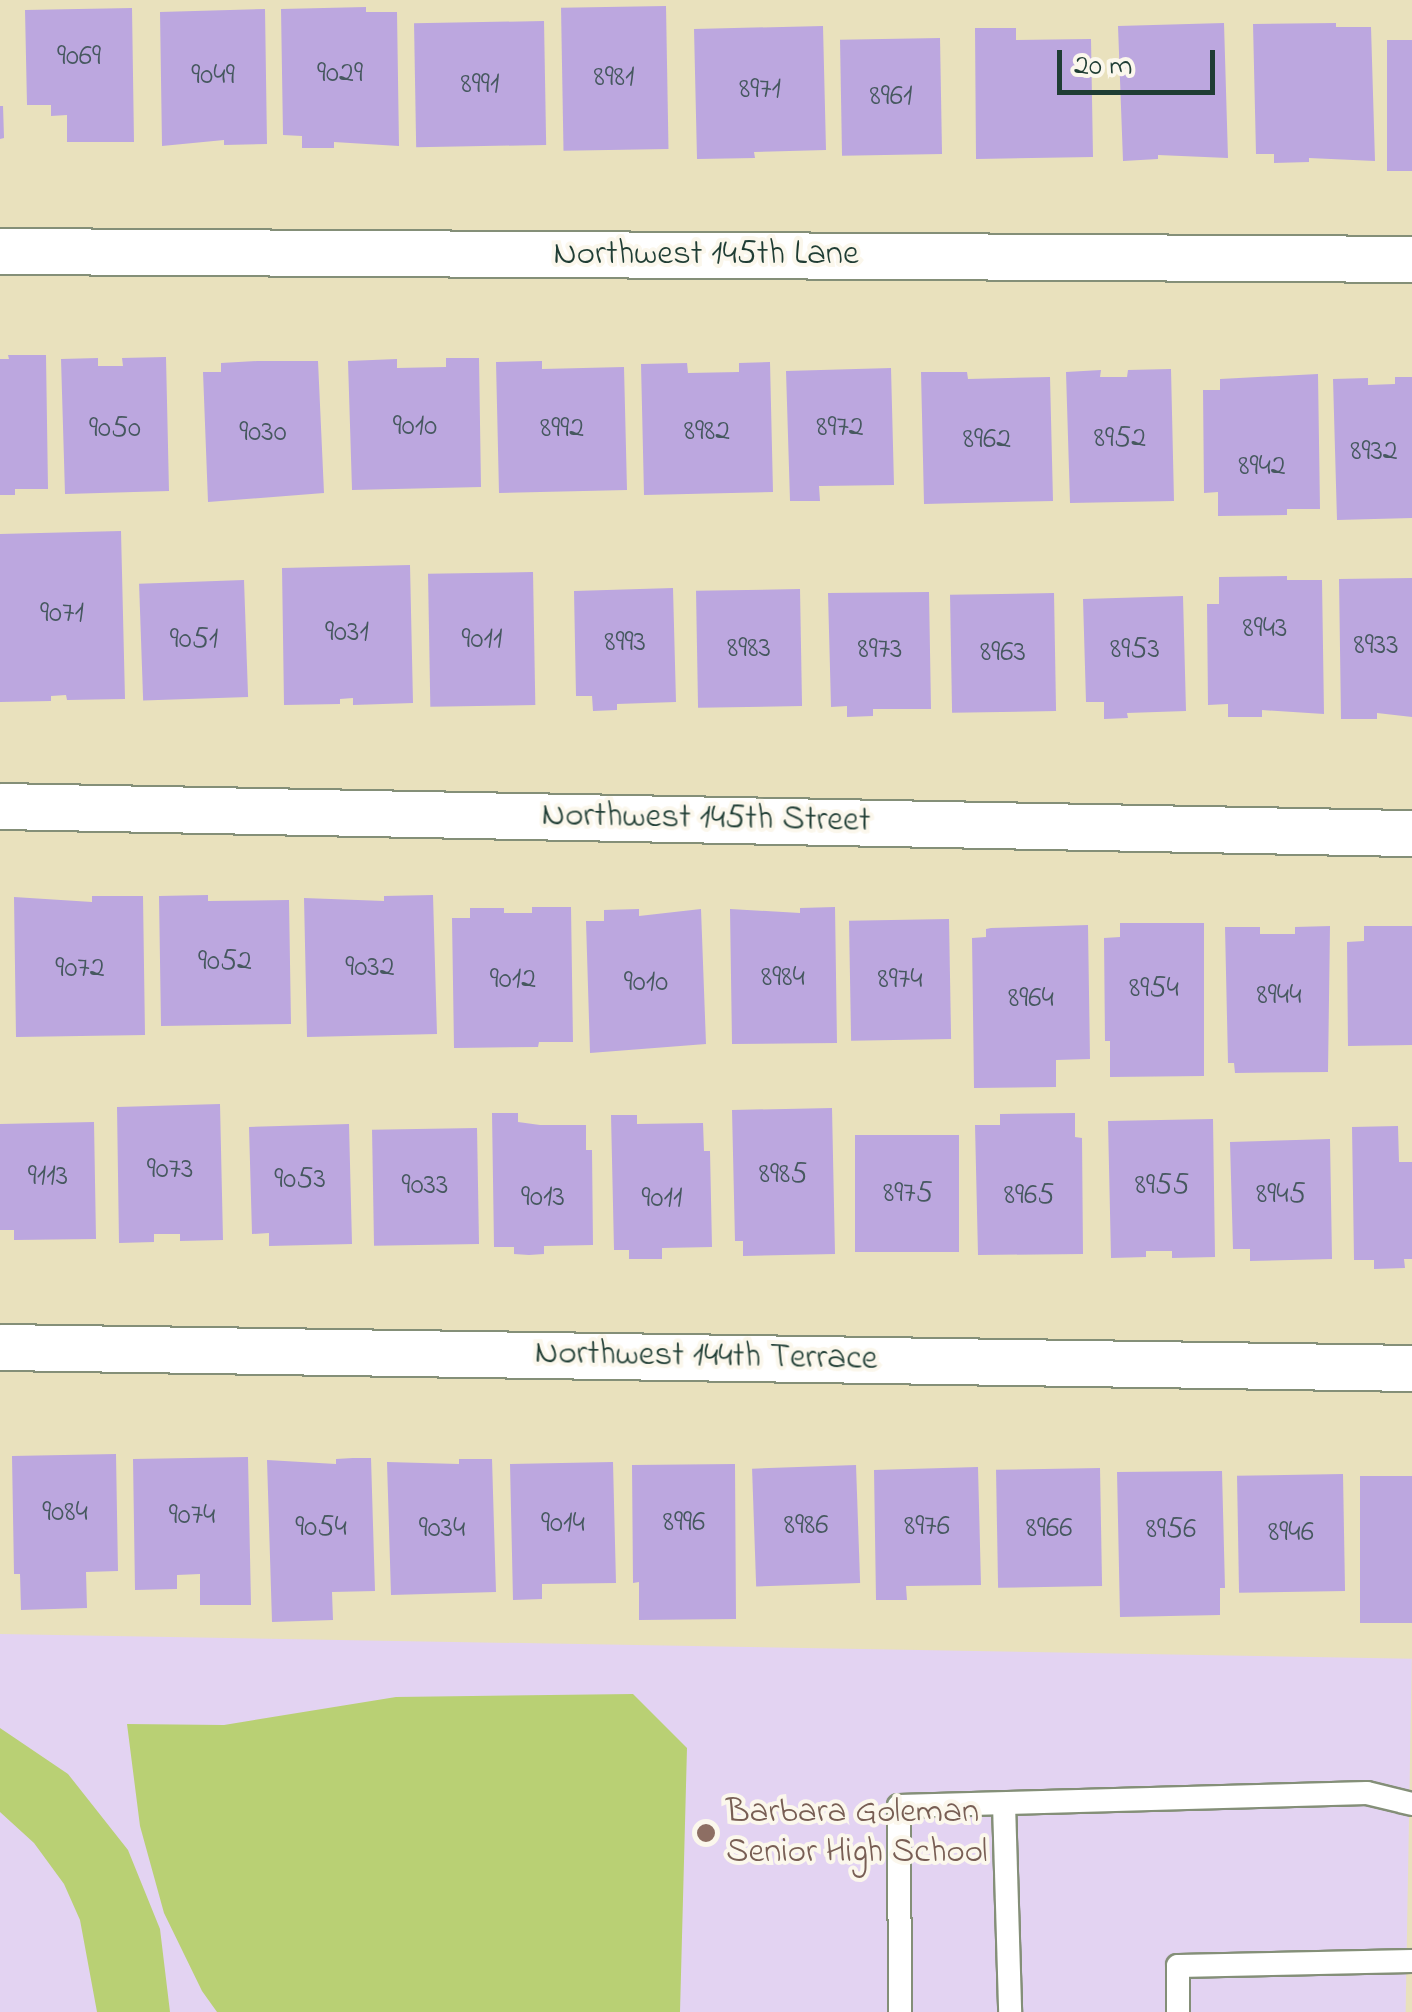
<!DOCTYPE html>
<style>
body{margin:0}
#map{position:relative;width:1412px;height:2012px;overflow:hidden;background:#e9e1bd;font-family:"Indie Flower",sans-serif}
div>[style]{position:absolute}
.built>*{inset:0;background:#e3d3f2;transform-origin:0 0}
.green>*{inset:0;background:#b9d074}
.building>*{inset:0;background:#bca7df;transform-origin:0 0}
.roads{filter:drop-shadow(2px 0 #848f78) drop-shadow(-2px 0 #848f78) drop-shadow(0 2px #848f78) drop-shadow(0 -2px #848f78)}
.lane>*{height:22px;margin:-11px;padding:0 11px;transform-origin:11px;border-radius:11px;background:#fff}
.street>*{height:45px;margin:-22.5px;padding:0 22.5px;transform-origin:22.5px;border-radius:22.5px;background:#fff}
.dots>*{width:28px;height:28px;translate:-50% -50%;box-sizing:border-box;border:5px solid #fbf7ec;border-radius:50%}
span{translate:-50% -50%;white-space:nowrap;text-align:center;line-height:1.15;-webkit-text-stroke:8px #fbf7ec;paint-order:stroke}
.number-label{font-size:30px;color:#46585f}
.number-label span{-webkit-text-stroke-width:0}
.street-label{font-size:35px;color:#1f3d34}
.education-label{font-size:35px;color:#785e54}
.left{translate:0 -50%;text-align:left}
.scale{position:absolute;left:1057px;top:50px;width:158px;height:45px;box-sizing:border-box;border:5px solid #1f3d34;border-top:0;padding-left:12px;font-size:30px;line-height:35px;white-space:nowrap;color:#1f3d34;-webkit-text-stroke:8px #fbf7ec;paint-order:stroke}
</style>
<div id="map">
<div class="built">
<i style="left:0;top:1634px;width:1412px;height:378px;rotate:1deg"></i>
</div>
<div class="green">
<i style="clip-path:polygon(633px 1694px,687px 1748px,680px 2012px,217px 2012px,202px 1991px,164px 1913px,140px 1826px,127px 1724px,224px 1725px,396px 1697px)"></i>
<i style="clip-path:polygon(0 1728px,68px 1774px,128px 1850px,160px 1929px,170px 2012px,97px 2012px,80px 1920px,64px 1884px,34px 1843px,0 1812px)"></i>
</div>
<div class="building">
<i style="left:666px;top:6px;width:143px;height:105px;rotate:89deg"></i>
<i style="clip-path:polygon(366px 7px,366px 12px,397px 12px,399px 146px,334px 142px,334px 148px,302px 148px,302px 136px,283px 135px,281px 9px)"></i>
<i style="clip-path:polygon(132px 8px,134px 142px,67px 142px,67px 115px,51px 116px,51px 105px,27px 105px,25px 10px)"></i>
<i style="clip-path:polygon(265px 9px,267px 144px,224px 145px,224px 140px,162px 146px,160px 12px)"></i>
<i style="left:544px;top:21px;width:124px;height:130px;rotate:89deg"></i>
<i style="clip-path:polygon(1224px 23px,1228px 158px,1158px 155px,1158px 159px,1123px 161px,1118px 26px)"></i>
<i style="clip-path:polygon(1336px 23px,1336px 27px,1371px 27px,1375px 161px,1309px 158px,1309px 162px,1274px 163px,1274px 154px,1256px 154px,1253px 24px)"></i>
<i style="clip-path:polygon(823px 26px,826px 150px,754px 152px,755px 158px,697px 159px,694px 29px)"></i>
<i style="clip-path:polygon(975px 28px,1016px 28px,1016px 40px,1091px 39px,1093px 157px,976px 159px)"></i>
<i style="left:940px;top:38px;width:116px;height:100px;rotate:89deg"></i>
<i style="left:1412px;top:40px;width:131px;height:25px;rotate:90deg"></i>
<i style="clip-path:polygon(0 106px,3px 106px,4px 138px,0 139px)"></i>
<i style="clip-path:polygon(8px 355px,46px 355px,48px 489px,15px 489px,15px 495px,0 495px,0 359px,9px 359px)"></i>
<i style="clip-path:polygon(166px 357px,169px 491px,65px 494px,61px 359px,98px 358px,98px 366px,123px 366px,122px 358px)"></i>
<i style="clip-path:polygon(446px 358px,479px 358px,481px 487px,352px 490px,348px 361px,397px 359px,397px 368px,446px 367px)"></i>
<i style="clip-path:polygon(257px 361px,318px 361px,324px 493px,208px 502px,203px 372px,221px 372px,221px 363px)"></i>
<i style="clip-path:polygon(542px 361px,542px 369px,624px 367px,627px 490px,499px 493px,496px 362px)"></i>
<i style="clip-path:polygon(770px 362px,773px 492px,644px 495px,641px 364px,687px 363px,688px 373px,739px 372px,739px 363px)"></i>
<i style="clip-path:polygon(891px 368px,894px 485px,819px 486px,820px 501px,790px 501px,786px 371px)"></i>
<i style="clip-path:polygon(1171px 369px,1174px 501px,1070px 503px,1066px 372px,1101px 370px,1100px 377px,1127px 377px,1128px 370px)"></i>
<i style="clip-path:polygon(921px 372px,967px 372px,968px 379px,1050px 377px,1053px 501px,924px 504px)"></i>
<i style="clip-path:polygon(1318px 374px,1320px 509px,1287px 509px,1287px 515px,1218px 516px,1218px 492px,1204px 493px,1203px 390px,1220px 390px,1220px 379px)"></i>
<i style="clip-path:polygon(1395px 377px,1412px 377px,1412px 518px,1337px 520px,1333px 379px,1368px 378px,1368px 385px,1395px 384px)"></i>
<i style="clip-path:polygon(121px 531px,125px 699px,67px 700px,66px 695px,51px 696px,51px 701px,0 702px,0 534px)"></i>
<i style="clip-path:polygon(410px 565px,413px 703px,353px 705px,353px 698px,340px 699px,340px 704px,284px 705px,282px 568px)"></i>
<i style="left:533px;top:572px;width:133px;height:105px;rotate:89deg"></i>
<i style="clip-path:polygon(1287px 576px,1287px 580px,1322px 580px,1324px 714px,1262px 710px,1262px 717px,1228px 717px,1228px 704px,1208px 705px,1207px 604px,1219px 604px,1219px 577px)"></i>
<i style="clip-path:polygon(1412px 578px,1412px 717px,1377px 713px,1377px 719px,1341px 719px,1339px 579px)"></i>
<i style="left:244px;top:580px;width:117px;height:105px;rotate:88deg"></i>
<i style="clip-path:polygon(673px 588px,676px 702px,617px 704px,617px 710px,593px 711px,592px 696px,576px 696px,574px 591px)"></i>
<i style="left:800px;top:589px;width:117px;height:104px;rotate:89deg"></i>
<i style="clip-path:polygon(929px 592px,931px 709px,873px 709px,873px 716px,847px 717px,847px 706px,831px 707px,828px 593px)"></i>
<i style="left:1054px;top:593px;width:118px;height:104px;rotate:89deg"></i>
<i style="clip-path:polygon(1183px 596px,1186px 711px,1127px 713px,1128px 718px,1104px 719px,1104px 702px,1086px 702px,1083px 599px)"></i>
<i style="clip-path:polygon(208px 895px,208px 901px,289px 900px,291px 1024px,161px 1026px,159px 896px)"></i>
<i style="clip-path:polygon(433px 895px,437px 1034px,307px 1037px,304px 898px,384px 901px,384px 896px)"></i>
<i style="clip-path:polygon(92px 896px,143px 896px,145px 1035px,16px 1037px,14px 897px,92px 902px)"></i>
<i style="clip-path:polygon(532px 907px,571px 907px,573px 1042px,539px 1042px,538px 1047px,454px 1048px,452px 918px,470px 918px,470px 908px,504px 908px,504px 913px,532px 913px)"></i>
<i style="clip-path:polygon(835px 907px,837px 1043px,732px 1044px,730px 909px,800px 913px,800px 908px)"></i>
<i style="clip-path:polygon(639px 909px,639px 916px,701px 909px,706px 1044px,590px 1053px,586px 921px,604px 921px,604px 910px)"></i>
<i style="left:949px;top:919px;width:120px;height:100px;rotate:89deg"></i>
<i style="clip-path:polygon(1120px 923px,1204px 923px,1204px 1076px,1110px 1077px,1110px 1041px,1105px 1041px,1104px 938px,1120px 937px)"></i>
<i style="clip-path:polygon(1088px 925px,1090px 1059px,1056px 1060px,1056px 1087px,974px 1088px,972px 938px,986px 937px,986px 929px,991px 928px)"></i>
<i style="clip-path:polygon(1330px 926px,1328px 1072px,1235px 1073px,1234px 1063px,1228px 1063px,1225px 927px,1260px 927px,1260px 934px,1295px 934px,1295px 927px)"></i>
<i style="clip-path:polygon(1364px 926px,1412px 926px,1412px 1045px,1348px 1046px,1347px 942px,1364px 941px)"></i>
<i style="clip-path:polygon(220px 1104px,223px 1240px,180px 1241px,180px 1234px,154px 1234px,154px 1242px,119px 1243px,117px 1107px)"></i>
<i style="clip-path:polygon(832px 1108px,835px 1254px,743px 1256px,743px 1241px,735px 1241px,732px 1110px)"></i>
<i style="clip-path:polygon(492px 1113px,518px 1113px,518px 1122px,540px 1125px,586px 1125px,586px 1150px,592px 1150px,593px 1245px,544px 1246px,544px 1254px,529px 1255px,514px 1254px,514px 1247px,494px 1247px)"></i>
<i style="clip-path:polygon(1075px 1113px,1075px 1137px,1082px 1138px,1083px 1254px,978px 1255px,975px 1125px,1000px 1125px,1000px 1114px)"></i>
<i style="clip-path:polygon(611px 1115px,637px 1115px,637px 1124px,703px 1123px,704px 1151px,710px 1151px,712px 1247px,662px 1248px,662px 1259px,629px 1259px,629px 1250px,614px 1250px)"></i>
<i style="clip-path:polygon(1213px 1119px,1215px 1257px,1172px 1258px,1172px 1251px,1146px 1251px,1146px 1257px,1111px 1258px,1108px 1121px)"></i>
<i style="clip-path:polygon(94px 1122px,96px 1239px,14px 1240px,14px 1230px,0 1230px,0 1124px)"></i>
<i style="clip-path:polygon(349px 1124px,352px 1244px,269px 1246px,269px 1233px,252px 1234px,249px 1127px)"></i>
<i style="clip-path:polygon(1398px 1126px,1399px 1162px,1412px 1162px,1412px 1259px,1404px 1259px,1405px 1268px,1374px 1269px,1374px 1260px,1354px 1260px,1352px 1127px)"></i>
<i style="left:477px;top:1128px;width:116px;height:105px;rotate:89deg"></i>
<i style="left:959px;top:1135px;width:117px;height:104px;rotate:90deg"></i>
<i style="clip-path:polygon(1330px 1139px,1332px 1259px,1250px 1261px,1250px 1249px,1233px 1249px,1230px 1142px)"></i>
<i style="clip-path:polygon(116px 1454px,118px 1571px,86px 1572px,87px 1608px,21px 1610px,20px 1574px,14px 1574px,12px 1456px)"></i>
<i style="clip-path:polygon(248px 1457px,251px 1605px,200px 1605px,200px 1574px,177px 1575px,177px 1589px,135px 1590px,133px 1459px)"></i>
<i style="clip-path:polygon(353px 1458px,371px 1458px,375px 1591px,332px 1592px,333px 1620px,272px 1622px,267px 1460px,336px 1464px,336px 1459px)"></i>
<i style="clip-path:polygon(459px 1459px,492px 1459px,496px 1592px,391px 1595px,387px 1462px,459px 1464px)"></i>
<i style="clip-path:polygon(613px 1462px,616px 1583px,542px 1584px,542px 1599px,513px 1600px,510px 1464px)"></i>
<i style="clip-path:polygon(735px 1464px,736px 1619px,639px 1620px,639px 1582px,633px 1583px,632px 1465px)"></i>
<i style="left:856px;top:1465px;width:118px;height:104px;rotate:88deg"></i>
<i style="clip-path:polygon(978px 1467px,981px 1585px,906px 1586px,907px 1600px,876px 1600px,874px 1470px)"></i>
<i style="left:1100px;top:1468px;width:118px;height:104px;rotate:89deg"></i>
<i style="clip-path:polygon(1222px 1471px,1225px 1588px,1220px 1588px,1220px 1615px,1120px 1617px,1117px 1472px)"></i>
<i style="left:1343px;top:1474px;width:117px;height:106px;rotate:89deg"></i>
<i style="left:1412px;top:1476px;width:147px;height:52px;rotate:90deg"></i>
</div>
<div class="roads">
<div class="lane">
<i style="left:1004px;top:1804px;width:208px;rotate:88.3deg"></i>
<i style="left:900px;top:2012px;width:206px;rotate:-90.3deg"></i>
<i style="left:899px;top:1806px;width:468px;rotate:-1.6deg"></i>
<i style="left:1367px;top:1793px;width:46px;rotate:13.7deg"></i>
<i style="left:1178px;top:2012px;width:46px;rotate:-90deg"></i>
<i style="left:1178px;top:1966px;width:234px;rotate:-1.2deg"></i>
</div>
<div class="street">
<i style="left:0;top:251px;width:1412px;rotate:0.32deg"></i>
<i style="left:0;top:806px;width:1412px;rotate:1.1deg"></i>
<i style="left:0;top:1347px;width:1412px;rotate:0.85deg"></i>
</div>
</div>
<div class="dots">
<i style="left:706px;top:1833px;background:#8d6e63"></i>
</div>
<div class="number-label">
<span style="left:79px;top:57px">9069</span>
<span style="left:340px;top:74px">9029</span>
<span style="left:213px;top:76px">9049</span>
<span style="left:614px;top:78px">8981</span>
<span style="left:480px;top:85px">8991</span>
<span style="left:760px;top:90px">8971</span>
<span style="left:891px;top:97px">8961</span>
<span style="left:415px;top:427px">9010</span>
<span style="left:840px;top:428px">8972</span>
<span style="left:115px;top:429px">9050</span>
<span style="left:562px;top:429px">8992</span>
<span style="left:707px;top:432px">8982</span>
<span style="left:263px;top:433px">9030</span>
<span style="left:1120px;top:439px">8952</span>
<span style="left:987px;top:440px">8962</span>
<span style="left:1374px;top:452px">8932</span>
<span style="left:1262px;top:467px">8942</span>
<span style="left:62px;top:614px">9071</span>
<span style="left:1265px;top:629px">8943</span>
<span style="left:347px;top:633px">9031</span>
<span style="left:194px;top:640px">9051</span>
<span style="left:482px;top:640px">9011</span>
<span style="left:625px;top:643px">8993</span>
<span style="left:1376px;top:646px">8933</span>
<span style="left:749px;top:649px">8983</span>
<span style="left:880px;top:650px">8973</span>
<span style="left:1135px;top:650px">8953</span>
<span style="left:1003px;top:653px">8963</span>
<span style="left:225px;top:962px">9052</span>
<span style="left:370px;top:968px">9032</span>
<span style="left:80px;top:969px">9072</span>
<span style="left:783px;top:978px">8984</span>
<span style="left:513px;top:980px">9012</span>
<span style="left:900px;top:980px">8974</span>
<span style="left:646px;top:983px">9010</span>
<span style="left:1154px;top:989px">8954</span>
<span style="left:1279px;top:996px">8944</span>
<span style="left:1031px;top:999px">8964</span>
<span style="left:170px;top:1170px">9073</span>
<span style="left:783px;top:1175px">8985</span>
<span style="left:48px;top:1177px">9113</span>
<span style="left:300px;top:1180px">9053</span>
<span style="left:425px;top:1186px">9033</span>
<span style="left:1162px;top:1186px">8955</span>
<span style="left:908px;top:1194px">8975</span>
<span style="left:1281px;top:1195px">8945</span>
<span style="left:1029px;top:1196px">8965</span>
<span style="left:543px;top:1198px">9013</span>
<span style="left:662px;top:1199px">9011</span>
<span style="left:65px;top:1513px">9084</span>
<span style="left:192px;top:1516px">9074</span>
<span style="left:684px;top:1523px">8996</span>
<span style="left:563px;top:1524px">9014</span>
<span style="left:806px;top:1526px">8986</span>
<span style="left:927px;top:1527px">8976</span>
<span style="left:321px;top:1528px">9054</span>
<span style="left:442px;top:1529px">9034</span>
<span style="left:1049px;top:1529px">8966</span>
<span style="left:1171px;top:1530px">8956</span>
<span style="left:1291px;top:1533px">8946</span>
</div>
<div class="street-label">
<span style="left:706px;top:255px">Northwest 145th Lane</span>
<span style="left:706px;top:819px;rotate:1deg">Northwest 145th Street</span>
<span style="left:706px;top:1357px;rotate:1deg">Northwest 144th Terrace</span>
</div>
<div class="education-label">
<span class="left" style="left:726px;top:1833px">Barbara Goleman<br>Senior High School</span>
</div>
<div class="scale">20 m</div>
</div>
